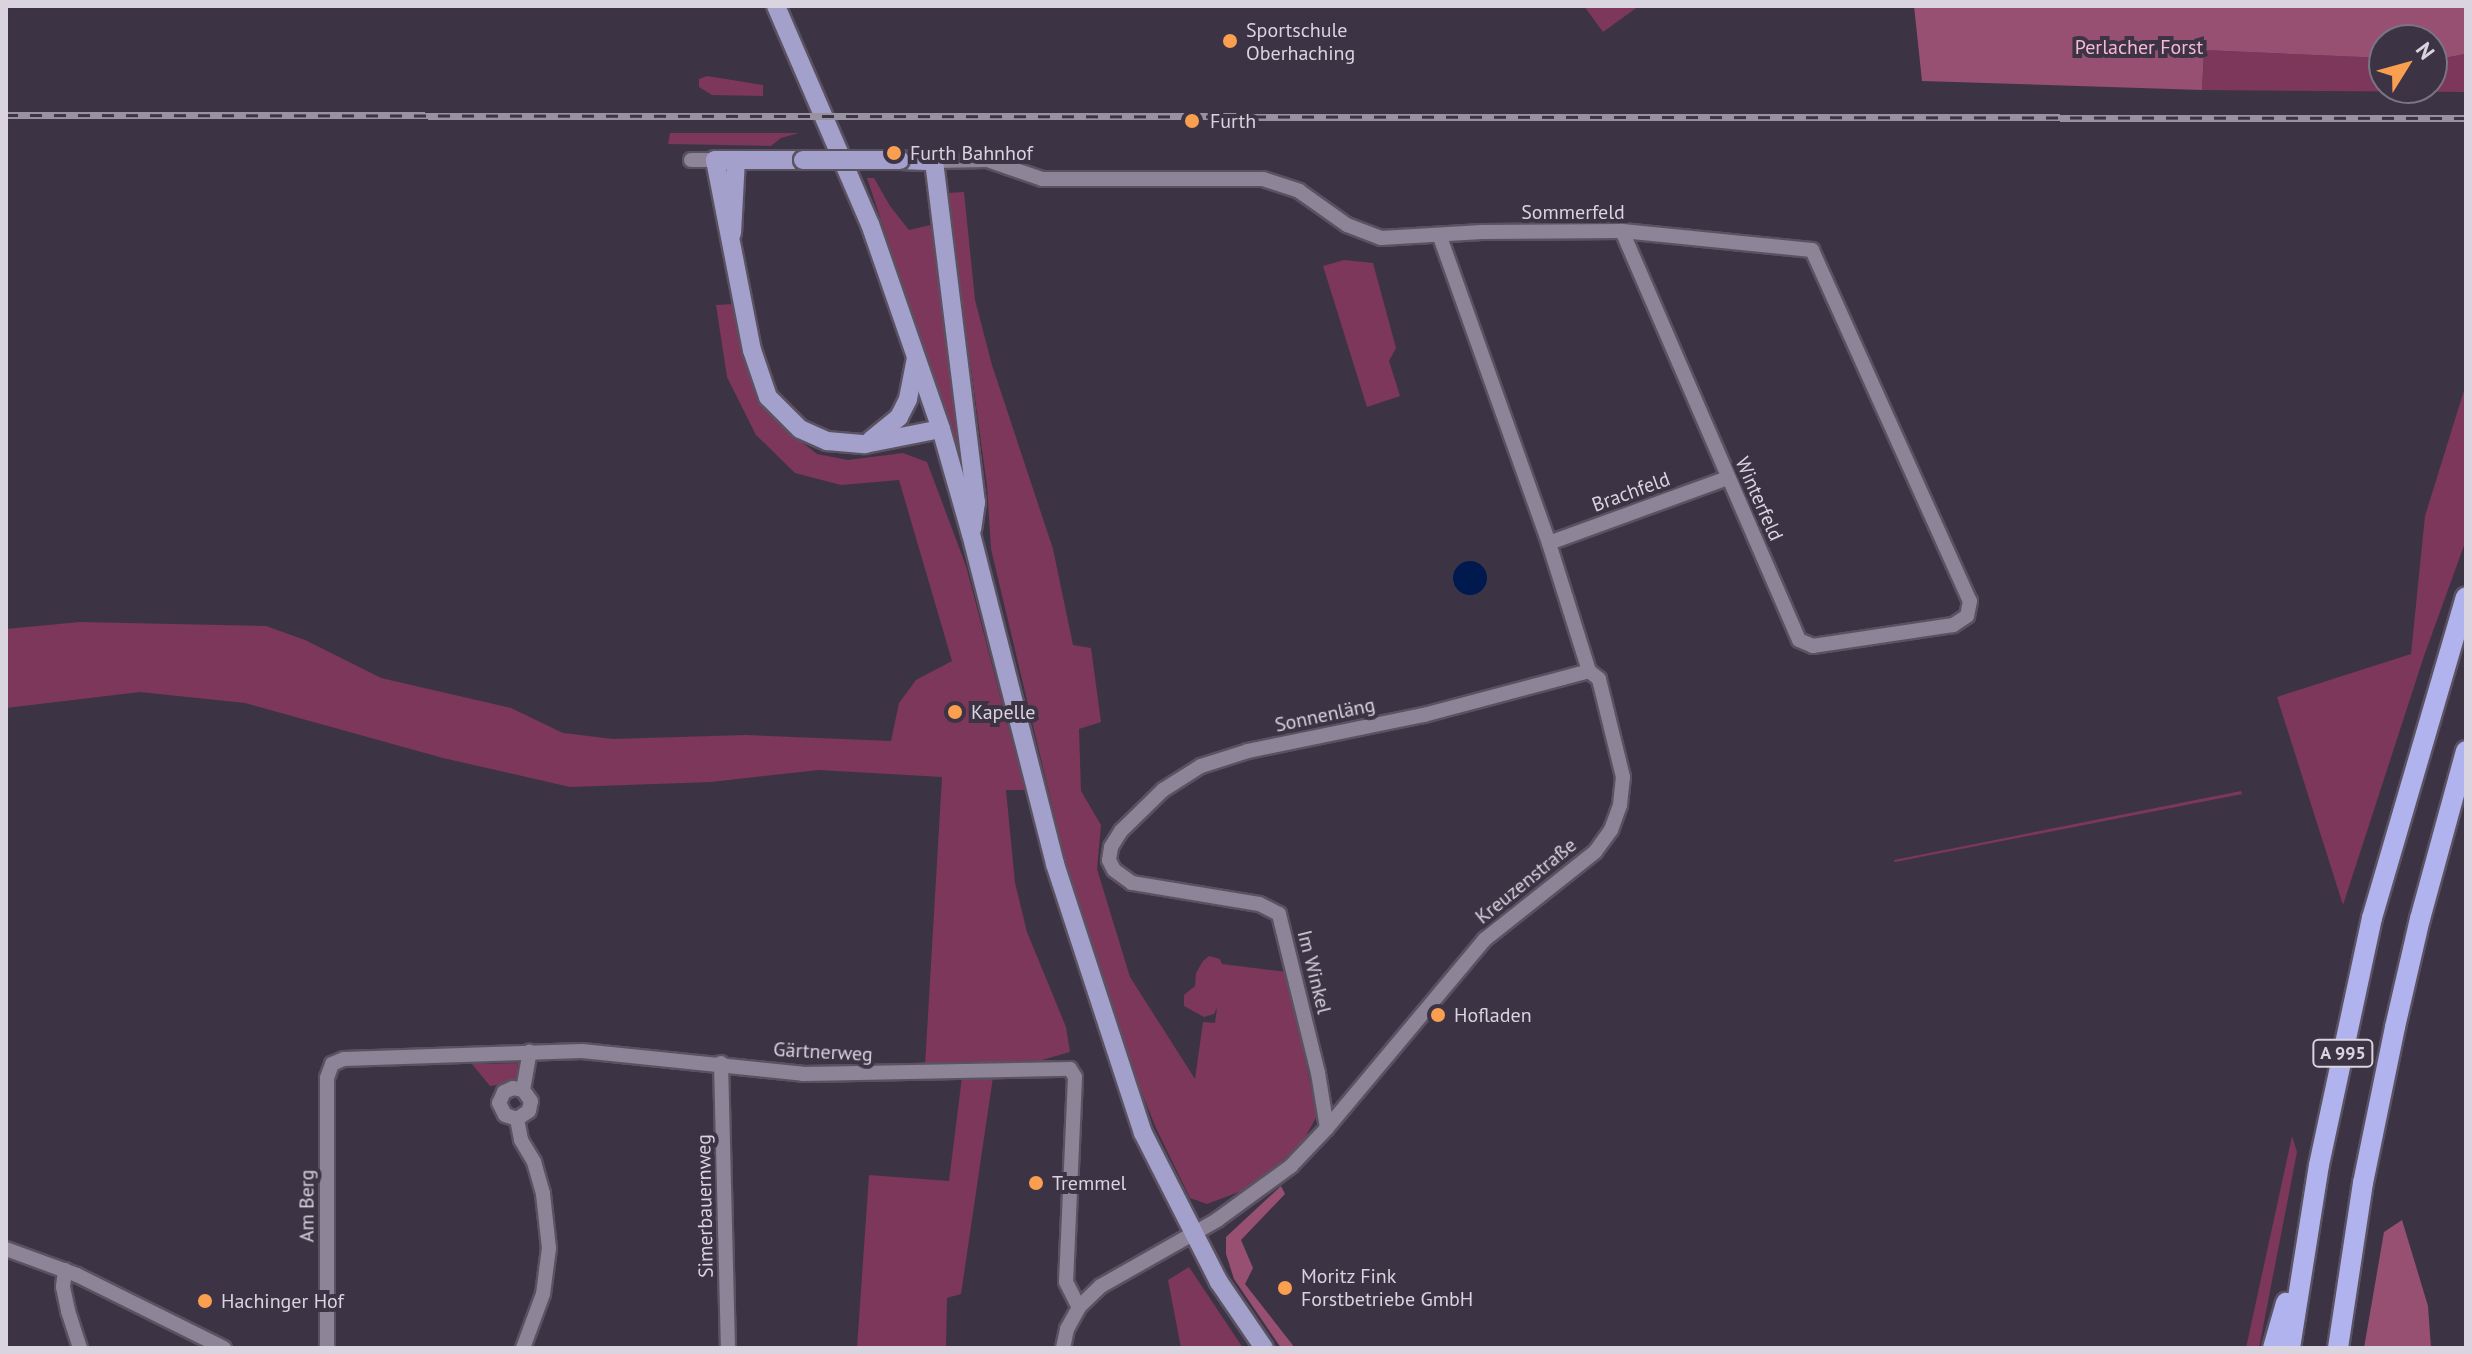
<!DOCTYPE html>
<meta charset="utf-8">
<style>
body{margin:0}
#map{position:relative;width:2472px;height:1354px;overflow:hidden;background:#3c3445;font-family:"PT Sans",sans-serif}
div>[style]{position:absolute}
.green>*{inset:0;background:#7c375a}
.forest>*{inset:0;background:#974f72}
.water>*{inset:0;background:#00194e}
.round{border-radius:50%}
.roads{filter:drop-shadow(2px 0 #5a5261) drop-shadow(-2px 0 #5a5261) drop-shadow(0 2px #5a5261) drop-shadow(0 -2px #5a5261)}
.minor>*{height:14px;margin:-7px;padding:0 7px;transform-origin:7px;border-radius:7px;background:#8d8498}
.major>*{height:18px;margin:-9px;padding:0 9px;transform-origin:9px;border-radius:9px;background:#a3a0cc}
.highway>*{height:20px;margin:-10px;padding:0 10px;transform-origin:10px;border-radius:10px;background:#b1b3ef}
.rail>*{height:7px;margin-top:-3.5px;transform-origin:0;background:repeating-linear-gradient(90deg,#3c3445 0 12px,#9993a1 0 24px);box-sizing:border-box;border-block:2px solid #9993a1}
.bridges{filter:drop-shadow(2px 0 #5a5261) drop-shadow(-2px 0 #5a5261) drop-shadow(0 2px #5a5261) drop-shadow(0 -2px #5a5261)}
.major-bridge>*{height:18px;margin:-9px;padding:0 9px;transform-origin:9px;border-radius:9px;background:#a3a0cc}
.dots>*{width:22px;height:22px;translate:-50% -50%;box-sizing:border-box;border:4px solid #3c3445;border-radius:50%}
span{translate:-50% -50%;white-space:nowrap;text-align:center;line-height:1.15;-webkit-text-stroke:8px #3c3445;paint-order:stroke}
.shield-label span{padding:2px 6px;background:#3c3445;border:2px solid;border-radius:6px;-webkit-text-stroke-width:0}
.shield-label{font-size:18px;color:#d9d4df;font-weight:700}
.poi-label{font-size:20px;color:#d9d4df}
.left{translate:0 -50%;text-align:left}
.park-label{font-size:20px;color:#f8b9d5}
.street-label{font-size:20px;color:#d9d4df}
.frame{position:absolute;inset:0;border:8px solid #d9d4df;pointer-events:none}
.north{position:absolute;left:2368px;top:24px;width:80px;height:80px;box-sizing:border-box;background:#3c3445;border:2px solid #7b7483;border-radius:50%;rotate:53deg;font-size:22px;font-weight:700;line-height:32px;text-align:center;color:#d9d4df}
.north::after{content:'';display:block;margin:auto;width:28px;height:36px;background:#fa9f50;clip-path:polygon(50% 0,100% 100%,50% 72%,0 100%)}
</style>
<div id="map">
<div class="green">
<i style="clip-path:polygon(1584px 6px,1639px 6px,1603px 32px)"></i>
<i style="clip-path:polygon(2204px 50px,2384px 58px,2384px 88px,2432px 88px,2432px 60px,2466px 54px,2466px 92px,2202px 90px)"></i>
<i style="clip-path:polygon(707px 76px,763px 85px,763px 96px,712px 95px,699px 87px,699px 79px)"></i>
<i style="clip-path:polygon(670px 133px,799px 133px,781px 138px,771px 146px,668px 144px)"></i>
<i style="clip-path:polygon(867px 178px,874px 178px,890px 206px,909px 230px,935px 224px,966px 474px)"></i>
<i style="clip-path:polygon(964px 192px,975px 300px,992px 365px,1053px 549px,1073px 645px,1091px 648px,1101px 722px,1079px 729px,1081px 791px,1101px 825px,1097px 869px,1130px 977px,1195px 1079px,1203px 1022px,1215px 1023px,1217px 1008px,1214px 1014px,1204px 1017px,1184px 1006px,1184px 995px,1195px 986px,1196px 973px,1203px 961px,1209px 956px,1220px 959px,1222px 964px,1287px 972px,1317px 1116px,1302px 1143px,1252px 1187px,1207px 1204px,1190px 1198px,1156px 1128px,1127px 1056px,1065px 860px,991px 549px,987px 486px,947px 193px)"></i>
<i style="clip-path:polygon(1344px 260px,1373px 263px,1396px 348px,1389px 361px,1400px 396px,1367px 407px,1323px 266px)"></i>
<i style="clip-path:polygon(735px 304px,749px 370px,764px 404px,790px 433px,817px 454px,848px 460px,903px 453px,927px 462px,966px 566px,1025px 790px,1006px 790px,1015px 883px,1027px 932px,1066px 1027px,1070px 1052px,1042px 1060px,925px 1066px,942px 777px,819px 770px,711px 782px,570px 787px,443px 758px,245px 703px,140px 692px,6px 708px,6px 629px,80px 622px,266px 626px,305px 640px,381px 678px,511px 708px,563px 733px,613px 739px,745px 735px,891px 741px,899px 703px,916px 680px,952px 661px,899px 480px,841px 485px,795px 473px,756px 435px,727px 377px,716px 305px)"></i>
<i style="clip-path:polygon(2466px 384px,2466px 540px,2424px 656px,2343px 905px,2277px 697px,2411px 654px,2425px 516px)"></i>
<i style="clip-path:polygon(2241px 791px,2242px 794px,1895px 862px,1894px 860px)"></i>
<i style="clip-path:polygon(518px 1063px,516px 1082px,490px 1086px,472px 1064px)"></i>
<i style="clip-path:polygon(962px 1077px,993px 1077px,961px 1294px,947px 1298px,946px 1348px,857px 1348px,869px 1175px,949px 1181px)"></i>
<i style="clip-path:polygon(2292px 1136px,2297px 1152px,2259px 1348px,2246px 1348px)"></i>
<i style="clip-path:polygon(1189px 1267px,1243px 1348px,1181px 1348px,1168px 1280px)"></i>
</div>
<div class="forest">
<i style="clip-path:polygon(1914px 6px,2466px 6px,2466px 54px,2432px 60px,2432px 40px,2384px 40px,2384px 58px,2204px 50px,2202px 90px,1922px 81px)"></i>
<i style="clip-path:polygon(1281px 1186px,1285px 1194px,1241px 1240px,1253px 1268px,1245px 1284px,1295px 1348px,1281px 1348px,1234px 1279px,1226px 1254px,1226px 1237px)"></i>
<i style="clip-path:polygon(2402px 1220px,2428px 1306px,2431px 1348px,2364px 1348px,2384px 1232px)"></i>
</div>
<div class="water">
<i class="round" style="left:1453px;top:561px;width:34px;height:34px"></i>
</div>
<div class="roads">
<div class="minor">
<i style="left:691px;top:160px;width:24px"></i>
<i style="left:934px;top:161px;width:53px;rotate:-1.1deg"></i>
<i style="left:987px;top:160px;width:58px;rotate:19.1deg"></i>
<i style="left:1042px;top:179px;width:221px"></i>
<i style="left:1263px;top:179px;width:38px;rotate:18deg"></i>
<i style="left:1299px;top:191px;width:59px;rotate:35.3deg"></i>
<i style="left:1347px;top:225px;width:36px;rotate:21deg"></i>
<i style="left:1381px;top:238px;width:101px;rotate:-3.4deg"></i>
<i style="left:1482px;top:232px;width:140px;rotate:-0.4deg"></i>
<i style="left:1622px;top:231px;width:191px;rotate:5.7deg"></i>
<i style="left:1812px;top:250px;width:385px;rotate:65.8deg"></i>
<i style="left:1970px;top:601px;width:15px;rotate:101deg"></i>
<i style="left:1967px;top:616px;width:17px;rotate:147deg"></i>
<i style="left:1953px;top:625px;width:142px;rotate:171.5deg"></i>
<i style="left:1813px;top:646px;width:15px;rotate:-157deg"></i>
<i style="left:1799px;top:640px;width:446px;rotate:-113.4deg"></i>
<i style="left:1549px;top:543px;width:190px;rotate:-20deg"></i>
<i style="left:721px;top:1063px;width:285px;rotate:88.6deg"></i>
<i style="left:523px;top:1090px;width:10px;rotate:-169deg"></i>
<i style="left:513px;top:1088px;width:10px;rotate:156deg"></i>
<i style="left:504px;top:1092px;width:12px;rotate:114deg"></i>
<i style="left:499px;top:1103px;width:13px;rotate:63deg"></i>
<i style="left:505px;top:1115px;width:13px;rotate:18deg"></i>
<i style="left:517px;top:1119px;width:14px;rotate:-34deg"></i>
<i style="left:529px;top:1111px;width:10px;rotate:-79deg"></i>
<i style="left:531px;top:1101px;width:14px;rotate:-126deg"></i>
<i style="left:523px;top:1090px;width:39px;rotate:-80deg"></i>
<i style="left:517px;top:1119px;width:21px;rotate:79deg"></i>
<i style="left:521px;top:1140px;width:26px;rotate:59deg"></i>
<i style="left:534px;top:1162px;width:33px;rotate:74deg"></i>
<i style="left:543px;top:1194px;width:54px;rotate:83.7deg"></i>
<i style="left:549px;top:1248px;width:46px;rotate:97.4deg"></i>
<i style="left:543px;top:1294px;width:58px;rotate:110.3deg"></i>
<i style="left:1327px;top:1128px;width:56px;rotate:-99.3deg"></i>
<i style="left:1318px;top:1073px;width:164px;rotate:-103.8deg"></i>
<i style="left:1279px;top:914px;width:22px;rotate:-153deg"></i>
<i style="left:1259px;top:904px;width:129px;rotate:-170.6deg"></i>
<i style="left:1132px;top:883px;width:22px;rotate:-144deg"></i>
<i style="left:1114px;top:870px;width:11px;rotate:-117deg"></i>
<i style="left:1109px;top:860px;width:13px;rotate:-81deg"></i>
<i style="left:1111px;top:847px;width:19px;rotate:-58deg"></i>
<i style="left:1121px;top:831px;width:59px;rotate:-44.3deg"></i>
<i style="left:1163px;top:790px;width:45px;rotate:-32.3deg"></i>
<i style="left:1201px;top:766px;width:49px;rotate:-17.7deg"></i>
<i style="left:1248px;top:751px;width:180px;rotate:-11.6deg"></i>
<i style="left:1424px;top:715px;width:171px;rotate:-14.9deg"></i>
<i style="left:6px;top:1249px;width:76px;rotate:20.1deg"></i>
<i style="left:77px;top:1275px;width:164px;rotate:26.4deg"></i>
<i style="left:65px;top:1270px;width:17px;rotate:97deg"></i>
<i style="left:63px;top:1287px;width:25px;rotate:78deg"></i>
<i style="left:68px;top:1311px;width:39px;rotate:72deg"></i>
<i style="left:327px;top:1348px;width:270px;rotate:-90deg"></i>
<i style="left:327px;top:1078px;width:15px;rotate:-70deg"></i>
<i style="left:332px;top:1064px;width:13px;rotate:-23deg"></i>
<i style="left:344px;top:1059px;width:238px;rotate:-1.9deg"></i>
<i style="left:582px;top:1051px;width:222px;rotate:5.9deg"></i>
<i style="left:803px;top:1074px;width:267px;rotate:-1.1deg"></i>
<i style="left:1070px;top:1069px;width:9px;rotate:58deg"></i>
<i style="left:1075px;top:1077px;width:205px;rotate:92.5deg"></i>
<i style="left:1066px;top:1282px;width:28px;rotate:63deg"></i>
<i style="left:1063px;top:1348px;width:19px;rotate:-78deg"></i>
<i style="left:1067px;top:1329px;width:25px;rotate:-61deg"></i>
<i style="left:1079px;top:1307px;width:30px;rotate:-44deg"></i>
<i style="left:1101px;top:1286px;width:133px;rotate:-29.6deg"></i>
<i style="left:1217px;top:1220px;width:92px;rotate:-36.1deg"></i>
<i style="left:1291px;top:1166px;width:52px;rotate:-46.5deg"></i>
<i style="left:1327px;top:1128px;width:245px;rotate:-50.1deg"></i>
<i style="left:1484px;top:940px;width:142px;rotate:-38.4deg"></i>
<i style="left:1595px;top:852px;width:27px;rotate:-54deg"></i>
<i style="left:1611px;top:830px;width:27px;rotate:-70deg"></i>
<i style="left:1620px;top:805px;width:28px;rotate:-84deg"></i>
<i style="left:1623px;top:777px;width:101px;rotate:-103.8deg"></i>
<i style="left:1599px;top:679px;width:13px;rotate:-141deg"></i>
<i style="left:1589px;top:671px;width:134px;rotate:-107.4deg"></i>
<i style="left:1549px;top:543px;width:325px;rotate:-109.6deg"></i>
</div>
<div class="major">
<i style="left:776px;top:6px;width:237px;rotate:66.7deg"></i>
<i style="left:870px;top:224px;width:217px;rotate:70.9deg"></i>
<i style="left:941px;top:429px;width:109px;rotate:74.1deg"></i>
<i style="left:971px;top:534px;width:341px;rotate:75.7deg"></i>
<i style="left:1055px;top:864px;width:283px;rotate:71.9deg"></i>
<i style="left:1143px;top:1133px;width:167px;rotate:63deg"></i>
<i style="left:1219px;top:1282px;width:80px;rotate:55.7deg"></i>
<i style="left:803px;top:160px;width:88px;rotate:180deg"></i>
<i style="left:715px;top:160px;width:194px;rotate:79deg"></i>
<i style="left:752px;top:350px;width:50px;rotate:71.2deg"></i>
<i style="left:768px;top:397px;width:45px;rotate:45deg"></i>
<i style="left:800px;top:429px;width:30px;rotate:24deg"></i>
<i style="left:827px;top:441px;width:38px;rotate:5deg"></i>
<i style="left:865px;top:444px;width:77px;rotate:-11.2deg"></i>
<i style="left:900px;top:160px;width:34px;rotate:2deg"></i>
<i style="left:934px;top:161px;width:344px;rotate:83deg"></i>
<i style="left:976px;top:502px;width:27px;rotate:98deg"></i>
<i style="left:732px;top:233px;width:73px;rotate:-86.9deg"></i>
<i style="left:871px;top:440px;width:36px;rotate:-39deg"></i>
<i style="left:899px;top:417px;width:20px;rotate:-63deg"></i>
<i style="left:908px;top:399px;width:42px;rotate:-79deg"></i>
</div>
<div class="highway">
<i style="left:2273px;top:1348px;width:47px;rotate:-73.9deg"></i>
<i style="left:2290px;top:1348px;width:185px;rotate:-81deg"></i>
<i style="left:2319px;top:1165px;width:253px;rotate:-77.9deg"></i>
<i style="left:2372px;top:918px;width:334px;rotate:-73.7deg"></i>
<i style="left:2338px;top:1348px;width:167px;rotate:-81.4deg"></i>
<i style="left:2363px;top:1183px;width:159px;rotate:-78.4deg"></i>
<i style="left:2395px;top:1027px;width:111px;rotate:-77deg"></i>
<i style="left:2420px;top:919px;width:174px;rotate:-74.7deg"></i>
</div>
</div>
<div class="rail">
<i style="left:6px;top:115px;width:2460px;rotate:0.07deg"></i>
</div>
<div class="bridges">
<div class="major-bridge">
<i style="left:803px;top:160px;width:97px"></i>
</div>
</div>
<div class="dots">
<i style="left:1230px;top:41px;background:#fa9f50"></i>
<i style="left:1192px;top:121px;background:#fa9f50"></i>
<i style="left:894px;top:153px;background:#fa9f50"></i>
<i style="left:955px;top:712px;background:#fa9f50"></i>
<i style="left:1438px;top:1015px;background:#fa9f50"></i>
<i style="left:1036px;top:1183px;background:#fa9f50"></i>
<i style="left:1285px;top:1288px;background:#fa9f50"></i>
<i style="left:205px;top:1301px;background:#fa9f50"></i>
</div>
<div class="shield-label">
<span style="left:2343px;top:1053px">A 995</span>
</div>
<div class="poi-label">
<span class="left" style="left:1246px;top:42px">Sportschule<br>Oberhaching</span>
<span class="left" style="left:1210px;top:121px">Furth</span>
<span class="left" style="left:910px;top:153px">Furth Bahnhof</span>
<span class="left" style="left:971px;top:712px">Kapelle</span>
<span class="left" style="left:1454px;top:1015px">Hofladen</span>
<span class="left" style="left:1052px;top:1183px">Tremmel</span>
<span class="left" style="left:1301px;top:1288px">Moritz Fink<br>Forstbetriebe GmbH</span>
<span class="left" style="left:221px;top:1301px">Hachinger Hof</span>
</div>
<div class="park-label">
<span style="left:2139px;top:47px">Perlacher Forst</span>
</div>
<div class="street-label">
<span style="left:1573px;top:212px">Sommerfeld</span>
<span style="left:1631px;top:492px;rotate:-20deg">Brachfeld</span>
<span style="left:1759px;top:499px;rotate:66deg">Winterfeld</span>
<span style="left:1325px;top:715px;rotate:-12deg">Sonnenläng</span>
<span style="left:1526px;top:881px;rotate:-39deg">Kreuzenstraße</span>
<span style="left:1314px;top:972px;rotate:76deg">Im Winkel</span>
<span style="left:823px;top:1052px;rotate:3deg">Gärtnerweg</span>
<span style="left:307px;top:1206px;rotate:-90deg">Am Berg</span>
<span style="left:705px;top:1206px;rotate:-91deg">Simerbauernweg</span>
</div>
<div class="frame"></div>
<div class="north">N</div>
</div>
